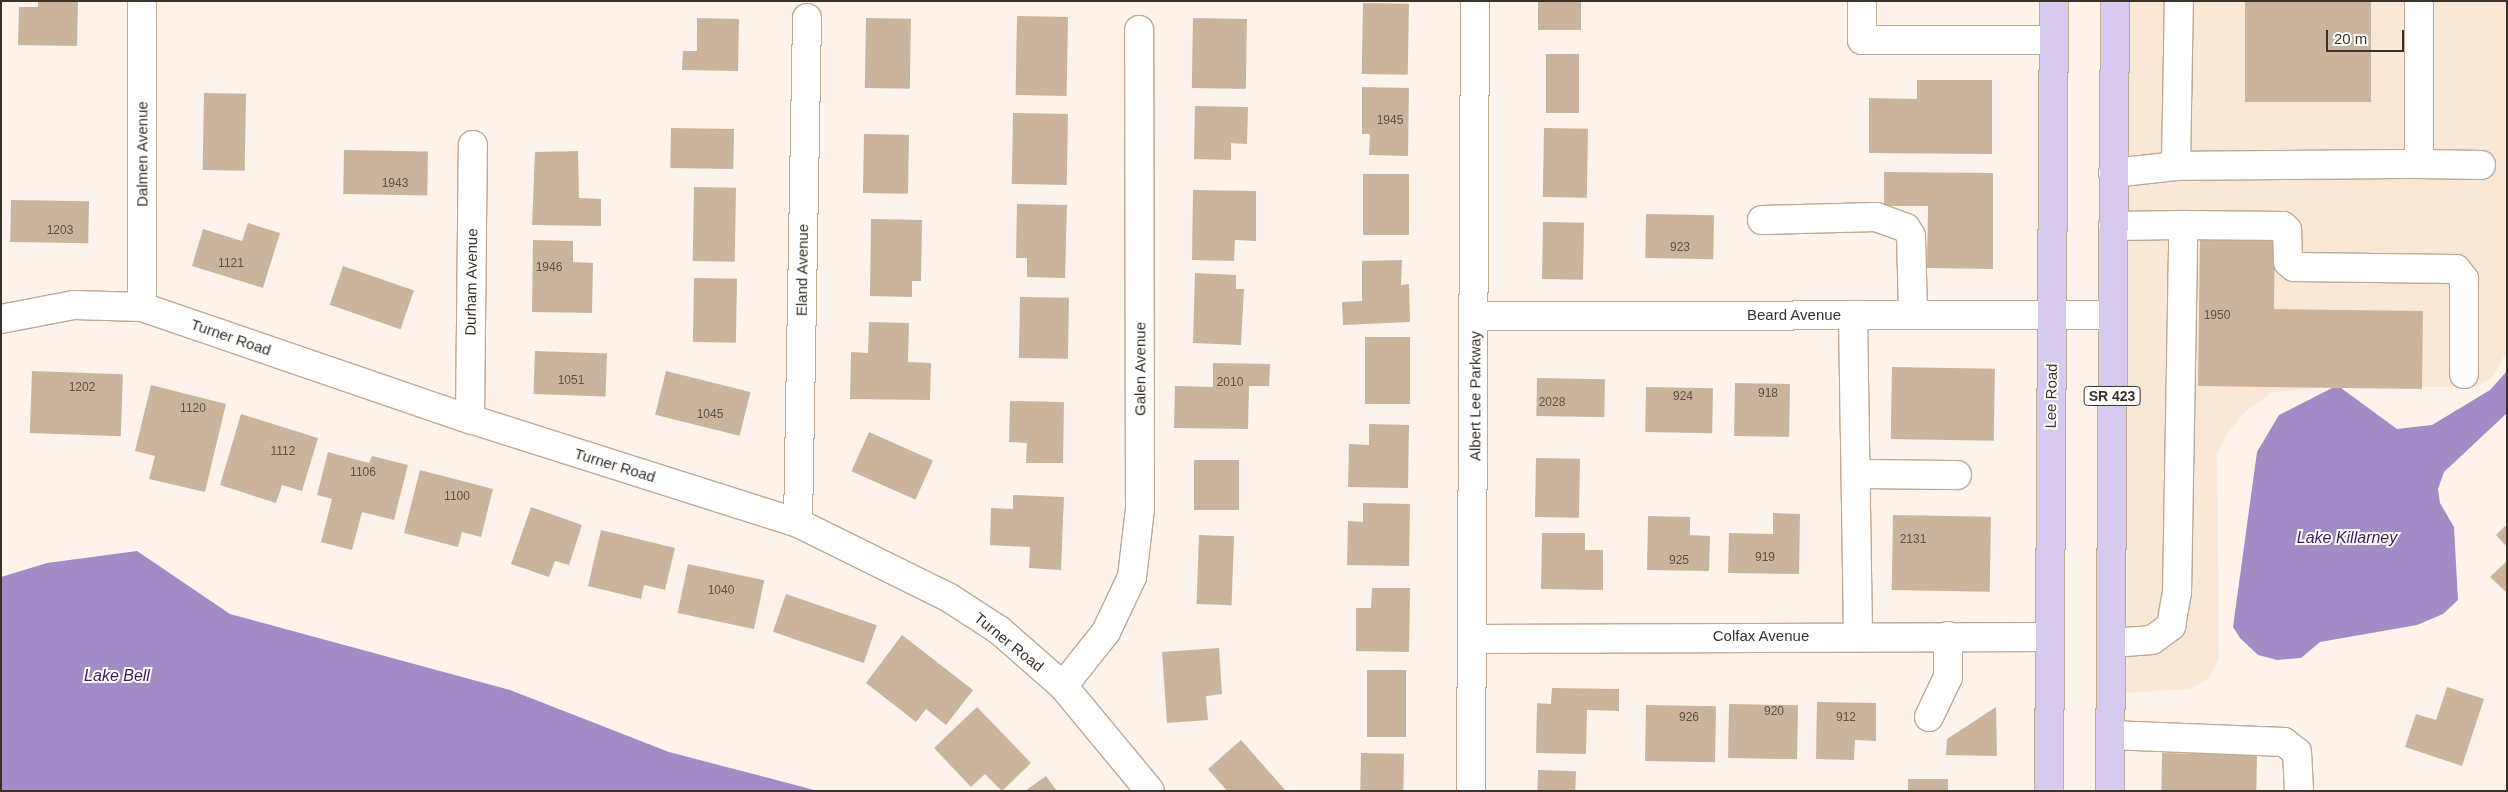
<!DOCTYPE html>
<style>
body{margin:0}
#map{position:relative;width:2508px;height:792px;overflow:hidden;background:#fdf3ea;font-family:Helvetica,sans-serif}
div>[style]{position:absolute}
.built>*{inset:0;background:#fae8d7}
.water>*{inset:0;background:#a18cc6}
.building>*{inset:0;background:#cbb49d;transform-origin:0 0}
.roads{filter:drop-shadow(1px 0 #c0a993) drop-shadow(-1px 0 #c0a993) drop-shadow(0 1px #c0a993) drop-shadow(0 -1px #c0a993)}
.minor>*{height:28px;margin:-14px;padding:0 14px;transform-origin:14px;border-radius:14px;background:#fff}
.major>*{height:28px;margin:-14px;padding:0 14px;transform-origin:14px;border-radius:14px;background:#d7caef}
span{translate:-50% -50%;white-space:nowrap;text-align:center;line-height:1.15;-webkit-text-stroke:4px #fff;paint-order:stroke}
.number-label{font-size:12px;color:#5e5245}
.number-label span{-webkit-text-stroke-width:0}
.shield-label span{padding:1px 4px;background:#fff;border:1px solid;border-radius:4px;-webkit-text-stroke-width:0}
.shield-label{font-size:14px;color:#3a3128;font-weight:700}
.street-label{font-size:15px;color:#3a3128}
.water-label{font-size:16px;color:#3a1a5f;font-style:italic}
.frame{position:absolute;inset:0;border:2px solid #3a3128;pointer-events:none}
.scale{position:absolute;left:2326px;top:30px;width:78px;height:22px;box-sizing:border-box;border:2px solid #3a3128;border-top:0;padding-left:6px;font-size:15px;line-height:18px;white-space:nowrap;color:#3a3128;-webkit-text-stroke:4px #fff;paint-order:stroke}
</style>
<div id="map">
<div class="built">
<i style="clip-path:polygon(2129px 1px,2507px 1px,2507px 351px,2492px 378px,2476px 387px,2320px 387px,2271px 393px,2245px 412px,2227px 434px,2217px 454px,2219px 660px,2208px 679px,2190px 689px,2126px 693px)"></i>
</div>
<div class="water">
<i style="clip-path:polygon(2507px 371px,2507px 413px,2444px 472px,2438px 489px,2440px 503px,2454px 527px,2458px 600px,2443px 614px,2417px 625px,2320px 642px,2301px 658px,2277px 660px,2258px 655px,2240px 638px,2233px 627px,2257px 452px,2279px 415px,2332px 388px,2341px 388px,2397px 429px,2432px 425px,2490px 390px)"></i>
<i style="clip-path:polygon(137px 551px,230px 614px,510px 690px,669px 752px,818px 791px,1px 791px,1px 577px,47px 563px)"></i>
</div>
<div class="building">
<i style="clip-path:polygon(38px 1px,78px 1px,77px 46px,18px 45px,19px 7px,38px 7px)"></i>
<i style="left:1538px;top:1px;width:43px;height:29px"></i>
<i style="left:2245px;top:1px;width:126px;height:101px"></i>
<i style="left:1363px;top:3px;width:46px;height:71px;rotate:1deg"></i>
<i style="left:1017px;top:16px;width:51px;height:79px;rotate:1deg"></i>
<i style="clip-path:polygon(697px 18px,739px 19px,738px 71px,682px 70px,683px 51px,697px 51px)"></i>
<i style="left:866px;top:18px;width:45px;height:70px;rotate:1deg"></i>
<i style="left:1193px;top:18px;width:54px;height:70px;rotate:1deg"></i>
<i style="left:1546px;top:54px;width:33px;height:59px"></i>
<i style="clip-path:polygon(1917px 80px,1992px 80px,1992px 154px,1869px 153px,1869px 98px,1917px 99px)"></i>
<i style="clip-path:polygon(1362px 87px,1409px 88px,1408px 156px,1369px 155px,1370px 134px,1362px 134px)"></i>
<i style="left:204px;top:93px;width:42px;height:77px;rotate:1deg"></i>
<i style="clip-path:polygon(1195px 106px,1248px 107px,1247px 144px,1231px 143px,1231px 160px,1194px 159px)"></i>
<i style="left:1013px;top:113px;width:55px;height:71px;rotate:1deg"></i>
<i style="left:671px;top:128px;width:63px;height:40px;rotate:1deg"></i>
<i style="left:1544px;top:128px;width:44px;height:69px;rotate:1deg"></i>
<i style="left:864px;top:134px;width:45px;height:59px;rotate:1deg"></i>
<i style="left:344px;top:150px;width:84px;height:44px;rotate:1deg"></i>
<i style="clip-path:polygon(578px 151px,579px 198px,601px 199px,601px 226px,532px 225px,535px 152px)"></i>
<i style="clip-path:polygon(1884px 172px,1993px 173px,1993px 269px,1927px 268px,1928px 206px,1884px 206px)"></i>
<i style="left:1363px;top:174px;width:46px;height:61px"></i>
<i style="left:694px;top:187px;width:42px;height:74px;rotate:1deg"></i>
<i style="clip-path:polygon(1193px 190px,1256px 191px,1256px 241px,1235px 240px,1234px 261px,1192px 260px)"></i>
<i style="left:11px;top:200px;width:78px;height:42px;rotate:1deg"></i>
<i style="clip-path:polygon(1017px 204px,1067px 205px,1065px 278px,1027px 277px,1027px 258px,1016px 258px)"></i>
<i style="left:1646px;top:214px;width:68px;height:44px;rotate:1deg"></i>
<i style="clip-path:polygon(871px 219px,922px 220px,921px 281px,912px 281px,912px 297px,870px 296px)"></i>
<i style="left:1543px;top:222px;width:41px;height:57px;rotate:1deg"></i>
<i style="clip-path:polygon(248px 223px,280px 233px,263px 288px,192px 266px,203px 229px,242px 241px)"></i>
<i style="clip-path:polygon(2200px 234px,2275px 235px,2274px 309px,2423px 311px,2422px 389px,2198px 386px)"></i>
<i style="clip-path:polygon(533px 240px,573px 241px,573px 262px,593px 263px,592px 313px,532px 312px)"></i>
<i style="clip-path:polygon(1402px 260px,1401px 285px,1409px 284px,1410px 322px,1343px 325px,1342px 302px,1362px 301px,1362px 261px)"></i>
<i style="left:343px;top:266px;width:75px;height:41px;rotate:19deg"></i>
<i style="clip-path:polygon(1195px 273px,1236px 275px,1236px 289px,1244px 289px,1241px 345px,1193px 343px)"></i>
<i style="left:694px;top:278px;width:43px;height:64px;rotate:1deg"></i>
<i style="left:1020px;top:297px;width:49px;height:61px;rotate:1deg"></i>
<i style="clip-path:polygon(869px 322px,909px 323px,908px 362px,931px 363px,930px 400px,850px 399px,851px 352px,868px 353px)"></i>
<i style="left:1365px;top:337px;width:45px;height:67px"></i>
<i style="left:535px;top:351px;width:72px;height:43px;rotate:2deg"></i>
<i style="clip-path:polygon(1213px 363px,1270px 364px,1269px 386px,1249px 386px,1248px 429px,1174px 428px,1175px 386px,1213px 387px)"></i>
<i style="left:1892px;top:367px;width:103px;height:72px;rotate:1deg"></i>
<i style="left:32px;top:371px;width:91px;height:62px;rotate:2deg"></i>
<i style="left:666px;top:371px;width:87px;height:45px;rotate:14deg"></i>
<i style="left:1537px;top:378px;width:68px;height:38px;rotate:1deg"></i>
<i style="left:1735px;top:383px;width:55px;height:53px;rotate:1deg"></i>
<i style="clip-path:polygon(151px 385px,226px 404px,205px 492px,149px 479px,155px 456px,135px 451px)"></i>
<i style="left:1646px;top:387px;width:67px;height:45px;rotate:1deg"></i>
<i style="clip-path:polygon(1010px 401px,1064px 402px,1063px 463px,1026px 463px,1027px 443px,1009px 442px)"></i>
<i style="clip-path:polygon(241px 414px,318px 438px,302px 491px,282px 485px,276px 503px,220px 485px)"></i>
<i style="clip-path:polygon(1369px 424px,1409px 425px,1408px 488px,1348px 487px,1349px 444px,1369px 445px)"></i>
<i style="left:869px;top:432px;width:70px;height:43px;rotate:24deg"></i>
<i style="clip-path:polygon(328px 452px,369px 463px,372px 456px,408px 465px,394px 520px,362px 512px,352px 550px,321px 542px,332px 499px,317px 495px)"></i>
<i style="left:1536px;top:458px;width:44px;height:59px;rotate:1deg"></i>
<i style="left:1194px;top:460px;width:45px;height:50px"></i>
<i style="clip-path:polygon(420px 470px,493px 489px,481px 537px,462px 532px,458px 547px,404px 533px)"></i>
<i style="clip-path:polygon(1013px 495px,1064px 497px,1061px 570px,1029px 568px,1030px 547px,990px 545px,991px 508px,1013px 509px)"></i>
<i style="clip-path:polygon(1363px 503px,1410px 504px,1409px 566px,1347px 565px,1348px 521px,1363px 522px)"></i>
<i style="clip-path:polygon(531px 507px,582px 525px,569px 565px,555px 561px,549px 577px,511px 564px)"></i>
<i style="clip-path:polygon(1773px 513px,1800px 514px,1799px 574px,1728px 573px,1729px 533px,1773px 534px)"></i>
<i style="left:1893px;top:515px;width:98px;height:75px;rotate:1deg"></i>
<i style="clip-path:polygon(1648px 516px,1690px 517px,1690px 535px,1710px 536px,1709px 571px,1647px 570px)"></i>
<i style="clip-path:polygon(2507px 524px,2507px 547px,2496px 535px)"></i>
<i style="clip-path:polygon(601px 530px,675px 548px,665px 590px,644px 585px,641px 599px,588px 586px)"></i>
<i style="clip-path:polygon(1542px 533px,1585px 533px,1585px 550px,1603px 550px,1603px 590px,1541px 589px)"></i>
<i style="left:1199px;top:535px;width:35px;height:69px;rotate:2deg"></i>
<i style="clip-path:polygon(2507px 561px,2507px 593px,2490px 577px)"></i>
<i style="left:688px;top:564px;width:78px;height:50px;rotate:12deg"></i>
<i style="clip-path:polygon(1372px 588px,1410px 588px,1409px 652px,1356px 651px,1356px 608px,1371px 608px)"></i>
<i style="left:786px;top:594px;width:96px;height:40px;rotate:19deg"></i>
<i style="clip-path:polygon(902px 635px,973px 690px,946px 725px,926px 709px,916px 722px,866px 683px)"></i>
<i style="clip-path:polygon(1219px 648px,1222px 694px,1206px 696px,1208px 720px,1167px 723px,1162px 652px)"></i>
<i style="left:1367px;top:670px;width:39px;height:67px"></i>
<i style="clip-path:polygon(2447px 687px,2484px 699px,2462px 766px,2405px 747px,2416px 714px,2436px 720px)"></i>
<i style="clip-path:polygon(1552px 688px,1619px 689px,1619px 711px,1587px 710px,1586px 754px,1536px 753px,1537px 703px,1551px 704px)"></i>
<i style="clip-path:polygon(1817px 702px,1876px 703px,1876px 741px,1855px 740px,1854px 760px,1816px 759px)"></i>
<i style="left:1729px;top:704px;width:69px;height:54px;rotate:1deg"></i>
<i style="left:1646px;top:705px;width:70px;height:56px;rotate:1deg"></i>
<i style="clip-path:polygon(977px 707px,1031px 763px,1002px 791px,985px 774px,971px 787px,934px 748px)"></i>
<i style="clip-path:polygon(1996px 707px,1997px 756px,1946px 755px,1947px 739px)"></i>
<i style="clip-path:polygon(1241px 740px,1286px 791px,1227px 791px,1208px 769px)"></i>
<i style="left:1361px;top:753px;width:43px;height:38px;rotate:1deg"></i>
<i style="left:2162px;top:753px;width:95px;height:38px;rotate:1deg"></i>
<i style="left:1538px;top:770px;width:38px;height:21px;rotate:2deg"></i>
<i style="clip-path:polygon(1046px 776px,1057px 791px,1025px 791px)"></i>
<i style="left:1908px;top:779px;width:40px;height:12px"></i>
</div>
<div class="roads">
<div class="minor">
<i style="left:142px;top:1px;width:306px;rotate:90deg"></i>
<i style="left:1862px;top:1px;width:39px;rotate:90deg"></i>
<i style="left:1862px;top:40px;width:192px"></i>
<i style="left:2419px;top:164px;width:62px;rotate:0.9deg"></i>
<i style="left:2176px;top:166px;width:165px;rotate:-89deg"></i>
<i style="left:2113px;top:173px;width:63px;rotate:-6.3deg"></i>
<i style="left:2176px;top:166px;width:243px;rotate:-0.5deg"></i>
<i style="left:2419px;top:164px;width:163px;rotate:-90deg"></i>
<i style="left:1762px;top:220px;width:114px;rotate:-1.5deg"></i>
<i style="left:1876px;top:217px;width:32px;rotate:20deg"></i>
<i style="left:1906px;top:228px;width:9px;rotate:58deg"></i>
<i style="left:1911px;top:236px;width:79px;rotate:88.5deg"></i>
<i style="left:2183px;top:225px;width:100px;rotate:0.6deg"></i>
<i style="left:2283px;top:226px;width:6px;rotate:45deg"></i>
<i style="left:2287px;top:230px;width:32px;rotate:88deg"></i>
<i style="left:2288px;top:262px;width:8px;rotate:40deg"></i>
<i style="left:2294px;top:267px;width:162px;rotate:0.7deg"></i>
<i style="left:2456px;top:269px;width:13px;rotate:51deg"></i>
<i style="left:2464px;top:279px;width:95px;rotate:90deg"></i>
<i style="left:1853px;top:315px;width:321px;rotate:89.1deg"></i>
<i style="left:1476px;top:316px;width:637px;rotate:-0.09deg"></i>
<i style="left:1px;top:319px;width:74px;rotate:-10.9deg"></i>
<i style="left:74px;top:305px;width:68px;rotate:1.7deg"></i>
<i style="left:142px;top:307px;width:347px;rotate:18.9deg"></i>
<i style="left:470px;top:419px;width:344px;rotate:17.6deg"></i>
<i style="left:798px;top:523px;width:167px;rotate:26.3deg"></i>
<i style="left:948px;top:597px;width:61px;rotate:32.9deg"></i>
<i style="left:999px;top:630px;width:85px;rotate:41.2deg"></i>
<i style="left:1063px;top:686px;width:136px;rotate:50.4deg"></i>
<i style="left:470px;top:419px;width:274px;rotate:-89.4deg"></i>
<i style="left:1856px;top:474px;width:101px;rotate:0.6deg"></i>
<i style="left:798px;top:523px;width:505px;rotate:-88.98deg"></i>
<i style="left:1474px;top:639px;width:574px;rotate:-0.2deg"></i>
<i style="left:2111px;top:643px;width:41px;rotate:-4.2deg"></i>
<i style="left:2152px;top:640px;width:24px;rotate:-36deg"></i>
<i style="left:2171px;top:626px;width:34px;rotate:-80deg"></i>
<i style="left:2177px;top:593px;width:346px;rotate:-89deg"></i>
<i style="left:2183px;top:247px;width:22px;rotate:-90deg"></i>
<i style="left:2183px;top:225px;width:70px;rotate:179.2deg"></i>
<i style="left:1063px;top:686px;width:69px;rotate:-51.5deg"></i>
<i style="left:1106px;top:632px;width:61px;rotate:-64.7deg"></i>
<i style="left:1132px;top:577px;width:68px;rotate:-83.3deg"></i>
<i style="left:1140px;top:509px;width:479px;rotate:-90.1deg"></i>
<i style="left:1929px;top:717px;width:44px;rotate:-64.6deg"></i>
<i style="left:1948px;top:677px;width:41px;rotate:-90deg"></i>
<i style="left:2110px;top:735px;width:174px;rotate:2.3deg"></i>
<i style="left:2284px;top:742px;width:16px;rotate:38deg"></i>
<i style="left:2297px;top:752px;width:39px;rotate:87deg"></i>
<i style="left:1471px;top:791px;width:790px;rotate:-89.71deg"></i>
</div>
<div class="major">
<i style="left:2049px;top:791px;width:790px;rotate:-89.64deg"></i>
<i style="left:2110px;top:791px;width:790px;rotate:-89.64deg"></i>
</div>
</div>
<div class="number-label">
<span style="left:1390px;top:121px">1945</span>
<span style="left:395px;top:184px">1943</span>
<span style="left:60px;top:231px">1203</span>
<span style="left:1680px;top:248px">923</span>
<span style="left:231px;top:264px">1121</span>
<span style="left:549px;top:268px">1946</span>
<span style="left:2217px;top:316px">1950</span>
<span style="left:571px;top:381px">1051</span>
<span style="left:1230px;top:383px">2010</span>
<span style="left:82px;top:388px">1202</span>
<span style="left:1768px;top:394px">918</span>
<span style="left:1683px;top:397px">924</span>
<span style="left:1552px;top:403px">2028</span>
<span style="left:193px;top:409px">1120</span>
<span style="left:710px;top:415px">1045</span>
<span style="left:283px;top:452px">1112</span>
<span style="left:363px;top:473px">1106</span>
<span style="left:457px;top:497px">1100</span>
<span style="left:1913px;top:540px">2131</span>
<span style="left:1765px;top:558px">919</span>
<span style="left:1679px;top:561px">925</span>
<span style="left:721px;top:591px">1040</span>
<span style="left:1774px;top:712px">920</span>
<span style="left:1689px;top:718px">926</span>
<span style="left:1846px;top:718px">912</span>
</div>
<div class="shield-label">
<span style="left:2112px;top:396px">SR 423</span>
</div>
<div class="street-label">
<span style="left:142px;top:154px;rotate:-90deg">Dalmen Avenue</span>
<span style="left:802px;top:270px;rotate:-89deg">Eland Avenue</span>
<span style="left:471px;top:282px;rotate:-89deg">Durham Avenue</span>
<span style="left:1794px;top:315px">Beard Avenue</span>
<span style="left:231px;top:337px;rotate:19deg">Turner Road</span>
<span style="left:1140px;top:369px;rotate:-90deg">Galen Avenue</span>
<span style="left:1475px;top:396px;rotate:-90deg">Albert Lee Parkway</span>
<span style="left:2051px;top:396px;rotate:-89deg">Lee Road</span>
<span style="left:615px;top:465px;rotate:17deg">Turner Road</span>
<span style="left:1761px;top:636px">Colfax Avenue</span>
<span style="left:1009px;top:642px;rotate:39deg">Turner Road</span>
</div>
<div class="water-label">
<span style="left:2347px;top:538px">Lake Killarney</span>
<span style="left:117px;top:676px">Lake Bell</span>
</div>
<div class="frame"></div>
<div class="scale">20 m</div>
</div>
